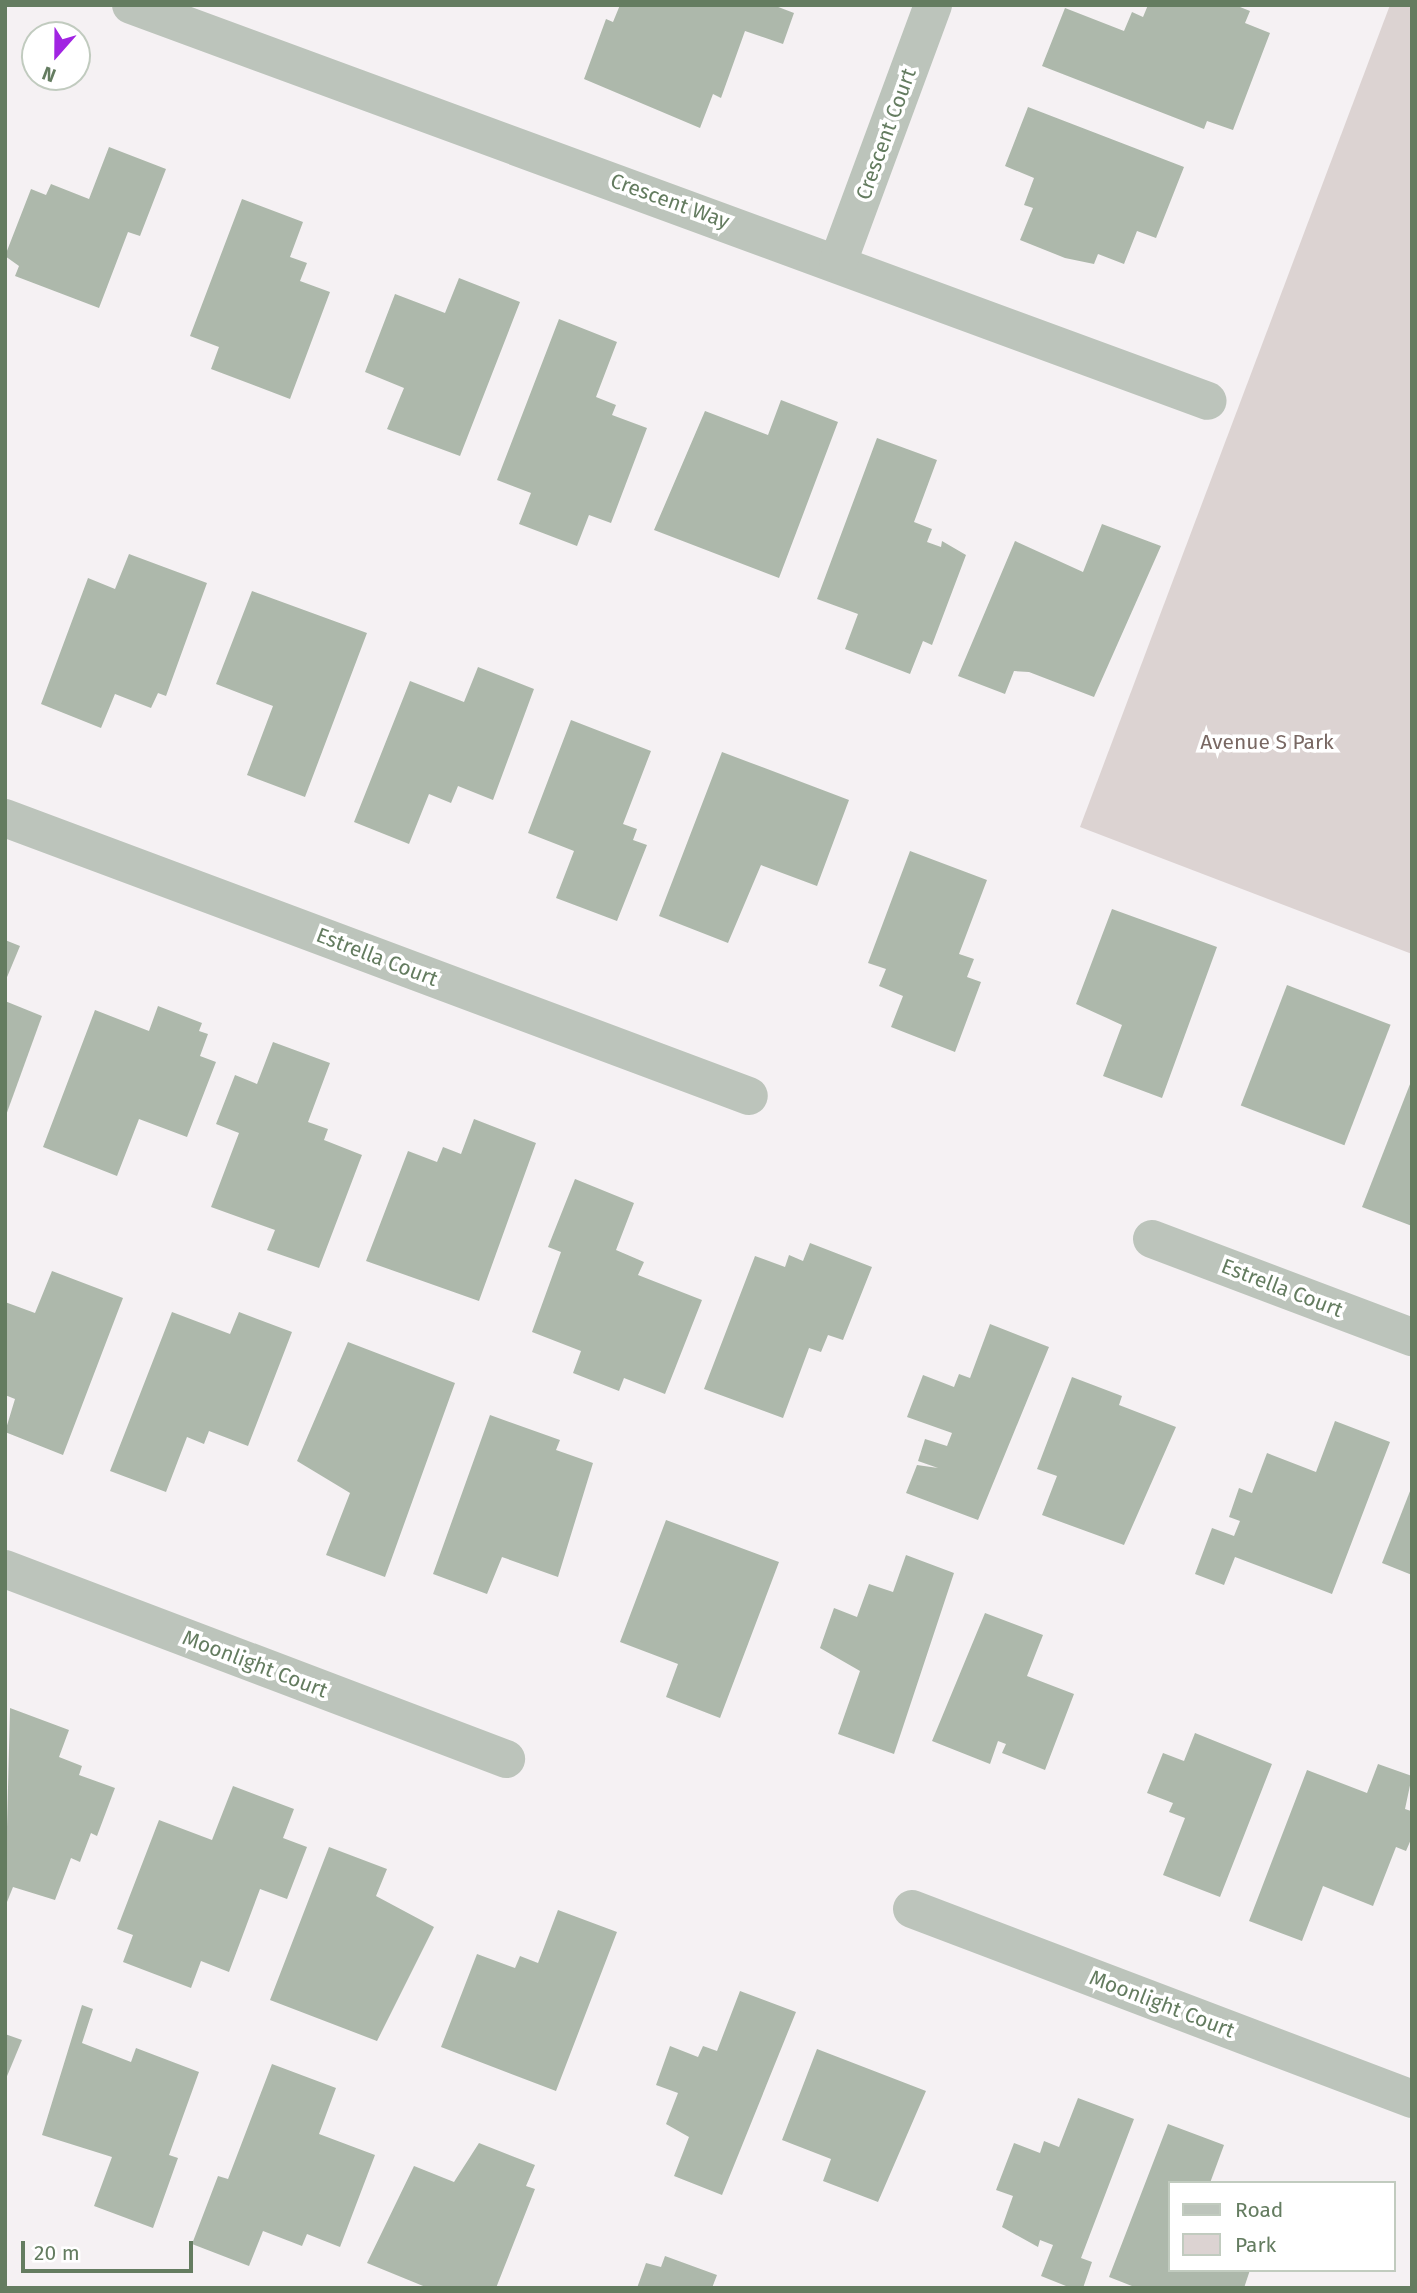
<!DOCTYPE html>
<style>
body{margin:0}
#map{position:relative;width:1417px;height:2293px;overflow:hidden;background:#f5f1f3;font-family:"Fira Sans",sans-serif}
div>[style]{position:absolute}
.green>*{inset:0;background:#dcd3d2}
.building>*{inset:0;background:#adb8ab;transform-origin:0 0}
.street>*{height:38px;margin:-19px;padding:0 19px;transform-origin:19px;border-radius:19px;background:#bcc4bb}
span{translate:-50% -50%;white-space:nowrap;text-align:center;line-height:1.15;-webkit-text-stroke:7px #fff;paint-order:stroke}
.street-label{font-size:21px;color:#647c60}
.park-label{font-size:21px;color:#796863}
.frame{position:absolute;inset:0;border:7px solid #647c60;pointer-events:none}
.legend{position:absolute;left:1168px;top:2181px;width:228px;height:91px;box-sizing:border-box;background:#fff;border:2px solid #c1cbbf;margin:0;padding:9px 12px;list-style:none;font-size:21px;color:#647c60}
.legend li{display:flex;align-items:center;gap:14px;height:35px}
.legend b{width:35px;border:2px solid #c1cbbf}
.north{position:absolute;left:21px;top:21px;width:70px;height:70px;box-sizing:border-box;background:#fff;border:2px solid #c1cbbf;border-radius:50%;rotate:201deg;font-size:19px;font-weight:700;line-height:28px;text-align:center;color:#647c60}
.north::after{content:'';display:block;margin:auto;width:24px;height:32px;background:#a124e2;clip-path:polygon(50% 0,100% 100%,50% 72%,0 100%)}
.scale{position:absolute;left:21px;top:2241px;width:172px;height:32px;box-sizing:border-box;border:4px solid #647c60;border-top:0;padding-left:9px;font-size:21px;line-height:24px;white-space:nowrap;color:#647c60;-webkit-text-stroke:5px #fff;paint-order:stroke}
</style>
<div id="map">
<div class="green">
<i style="clip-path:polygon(1390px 5px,1412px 5px,1412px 954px,1080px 827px)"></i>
</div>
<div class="building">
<i style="clip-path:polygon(620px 5px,773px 5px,794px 13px,783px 44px,745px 31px,721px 98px,713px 94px,700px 128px,584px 79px,606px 19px,613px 22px)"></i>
<i style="clip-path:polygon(1148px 5px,1235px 5px,1250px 11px,1245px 23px,1270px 33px,1233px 130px,1207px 121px,1204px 129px,1042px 66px,1065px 8px,1124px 31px,1132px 12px,1143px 17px)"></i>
<i style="clip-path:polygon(1028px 107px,1184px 167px,1156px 238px,1137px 231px,1124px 264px,1098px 254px,1094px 264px,1065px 258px,1020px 240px,1033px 208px,1024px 205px,1034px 178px,1005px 166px)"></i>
<i style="clip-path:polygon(109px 147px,166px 169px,140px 236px,128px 232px,99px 308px,15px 276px,19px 266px,5px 256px,31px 189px,46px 195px,51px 184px,89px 199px)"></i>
<i style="clip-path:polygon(242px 199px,303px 222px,290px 257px,307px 263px,300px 281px,330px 292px,290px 399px,211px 369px,219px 347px,190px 336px)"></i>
<i style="clip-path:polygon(459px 278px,520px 302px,460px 456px,387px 429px,404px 388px,365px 372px,395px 294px,445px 313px)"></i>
<i style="clip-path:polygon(559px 319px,617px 342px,596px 397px,616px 405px,612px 415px,647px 428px,611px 523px,589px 515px,577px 546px,519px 524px,531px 493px,497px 480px)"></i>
<i style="clip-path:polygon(781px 400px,838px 422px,779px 578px,654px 530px,705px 411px,768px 435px)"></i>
<i style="clip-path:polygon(877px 438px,937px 460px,914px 522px,932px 529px,927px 542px,941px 547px,942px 541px,966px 555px,932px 645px,923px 641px,910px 674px,845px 649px,858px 614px,817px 599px)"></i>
<i style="clip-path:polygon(1102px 524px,1161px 546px,1094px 697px,1029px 672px,1014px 671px,1005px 694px,958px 676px,1015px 541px,1083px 572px)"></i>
<i style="clip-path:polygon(129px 554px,207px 583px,166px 696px,158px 693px,151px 708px,115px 694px,101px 728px,41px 704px,88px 578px,115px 589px)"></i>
<i style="clip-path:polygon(252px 591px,367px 633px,305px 797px,247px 775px,273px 706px,216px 684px)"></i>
<i style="clip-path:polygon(478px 667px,534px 689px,493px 800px,458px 786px,451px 803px,429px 794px,409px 844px,354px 822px,410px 681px,464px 702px)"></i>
<i style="clip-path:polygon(571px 720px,651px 751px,623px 824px,637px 829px,633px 840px,647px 845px,617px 921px,556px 898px,574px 851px,528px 833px)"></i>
<i style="clip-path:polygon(722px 752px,849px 800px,817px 886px,761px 865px,728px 943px,659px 916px)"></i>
<i style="clip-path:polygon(910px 851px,987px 880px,959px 954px,974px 959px,967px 977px,981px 982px,955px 1052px,891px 1027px,903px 996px,879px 986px,886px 969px,868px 963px)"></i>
<i style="clip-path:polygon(1112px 909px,1217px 947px,1162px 1098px,1103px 1076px,1122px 1025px,1076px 1004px)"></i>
<i style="clip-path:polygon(5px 940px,20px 946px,5px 982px)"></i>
<i style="left:1287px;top:985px;width:111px;height:129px;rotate:21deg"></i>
<i style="clip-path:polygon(5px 1001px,42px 1016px,5px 1118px)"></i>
<i style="clip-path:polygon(158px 1006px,202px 1023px,199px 1031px,208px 1034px,200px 1056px,216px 1062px,187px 1137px,139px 1119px,117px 1176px,43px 1147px,95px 1010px,149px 1031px)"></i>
<i style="clip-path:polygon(273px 1042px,330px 1063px,308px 1122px,328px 1129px,324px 1140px,362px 1155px,319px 1268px,267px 1250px,275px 1230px,211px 1207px,239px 1133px,216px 1124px,235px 1075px,257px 1084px)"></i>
<i style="clip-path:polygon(1412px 1079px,1412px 1226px,1362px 1207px)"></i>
<i style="clip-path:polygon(474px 1119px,536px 1143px,479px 1301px,366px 1261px,408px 1151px,437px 1162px,443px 1147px,461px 1154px)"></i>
<i style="clip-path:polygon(575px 1179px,634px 1203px,616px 1250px,644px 1262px,638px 1275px,702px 1300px,665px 1394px,624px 1378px,619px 1391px,573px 1373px,581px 1351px,532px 1332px,561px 1252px,548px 1247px)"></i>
<i style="clip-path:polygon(810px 1243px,872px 1267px,843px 1340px,828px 1335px,821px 1352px,809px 1348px,783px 1418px,704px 1389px,755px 1256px,785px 1267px,789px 1255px,803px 1261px)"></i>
<i style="clip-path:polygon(52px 1271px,123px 1298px,63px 1455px,5px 1432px,15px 1399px,5px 1395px,5px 1302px,35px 1313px)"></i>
<i style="clip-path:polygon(172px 1312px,230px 1334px,239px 1312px,292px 1332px,248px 1446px,209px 1431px,204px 1444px,187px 1437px,166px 1492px,110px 1471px)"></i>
<i style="clip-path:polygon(990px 1324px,1049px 1347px,978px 1520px,906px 1493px,917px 1465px,938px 1468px,918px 1461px,925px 1439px,947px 1446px,952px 1433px,907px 1417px,923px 1375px,954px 1387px,959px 1374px,970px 1378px)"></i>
<i style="clip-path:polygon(348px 1342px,455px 1383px,385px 1577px,326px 1555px,350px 1493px,297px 1461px)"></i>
<i style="clip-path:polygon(1072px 1377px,1122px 1396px,1119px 1405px,1176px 1427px,1124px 1545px,1042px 1515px,1057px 1476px,1037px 1469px)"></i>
<i style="clip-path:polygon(490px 1415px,560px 1440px,556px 1450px,593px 1463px,558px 1577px,502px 1557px,487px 1594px,433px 1574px)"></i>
<i style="clip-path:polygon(1335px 1421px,1390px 1442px,1332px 1594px,1235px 1557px,1224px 1585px,1195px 1574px,1212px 1528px,1234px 1536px,1240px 1521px,1229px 1517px,1239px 1488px,1252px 1493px,1267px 1453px,1316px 1472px)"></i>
<i style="clip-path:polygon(1412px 1486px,1412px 1575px,1382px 1563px)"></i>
<i style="clip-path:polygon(666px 1520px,779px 1562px,720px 1718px,666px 1697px,678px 1664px,620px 1642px)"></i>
<i style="clip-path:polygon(906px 1555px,954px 1573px,894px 1754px,838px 1734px,860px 1671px,820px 1648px,834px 1608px,857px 1617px,869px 1584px,893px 1592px)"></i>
<i style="clip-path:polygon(985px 1613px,1043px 1635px,1027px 1676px,1074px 1694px,1045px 1770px,1002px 1753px,1006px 1744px,998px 1741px,990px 1764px,932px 1741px)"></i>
<i style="clip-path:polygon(10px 1708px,69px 1730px,59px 1757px,82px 1766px,79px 1775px,115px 1788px,97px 1836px,91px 1833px,80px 1862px,71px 1858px,55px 1900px,13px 1887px,5px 1907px)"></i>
<i style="clip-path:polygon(1195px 1733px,1272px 1764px,1220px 1897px,1163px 1875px,1185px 1818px,1169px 1812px,1173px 1803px,1147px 1793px,1163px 1753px,1184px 1761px)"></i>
<i style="clip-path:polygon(1378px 1764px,1412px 1776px,1405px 1809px,1411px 1811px,1412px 1837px,1406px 1851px,1396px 1847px,1373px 1906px,1323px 1886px,1302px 1941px,1249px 1921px,1307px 1770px,1367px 1793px)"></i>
<i style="clip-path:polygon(233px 1786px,294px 1809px,283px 1838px,307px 1847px,287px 1899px,260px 1889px,229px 1972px,201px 1961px,191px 1988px,123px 1962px,133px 1935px,117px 1929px,159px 1820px,212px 1840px)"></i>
<i style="clip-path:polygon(329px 1847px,387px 1869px,376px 1896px,434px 1927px,377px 2041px,270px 2000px)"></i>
<i style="clip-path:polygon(558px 1910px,617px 1932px,556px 2091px,441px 2047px,477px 1954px,515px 1968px,520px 1956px,538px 1963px)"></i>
<i style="clip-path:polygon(740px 1991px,796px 2012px,722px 2195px,674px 2176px,689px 2137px,666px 2124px,678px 2093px,656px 2085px,670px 2046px,698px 2057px,703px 2046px,717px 2051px)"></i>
<i style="clip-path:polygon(82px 2005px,93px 2009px,82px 2043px,131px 2062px,136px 2048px,199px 2072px,169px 2155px,178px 2158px,153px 2228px,94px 2206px,112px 2157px,42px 2135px)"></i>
<i style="clip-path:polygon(5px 2034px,22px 2040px,5px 2081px)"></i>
<i style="clip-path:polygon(817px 2049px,926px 2091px,878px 2202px,823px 2181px,831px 2159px,782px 2140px)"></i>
<i style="clip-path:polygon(272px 2064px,336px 2088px,319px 2134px,375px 2155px,340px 2247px,307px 2234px,302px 2246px,263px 2231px,249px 2266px,192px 2244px,218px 2176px,228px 2179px)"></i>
<i style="clip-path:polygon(1078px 2098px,1134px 2119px,1081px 2258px,1092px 2262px,1083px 2288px,1071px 2288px,1041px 2276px,1053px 2245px,1040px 2240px,1038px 2247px,1002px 2227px,1013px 2196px,996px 2190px,1014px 2143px,1040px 2153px,1044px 2141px,1059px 2147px)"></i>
<i style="clip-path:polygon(1168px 2124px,1224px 2145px,1210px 2183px,1170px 2183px,1170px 2270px,1250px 2270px,1244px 2288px,1137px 2288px,1109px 2277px)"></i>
<i style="clip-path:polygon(479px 2143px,535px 2165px,526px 2186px,535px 2189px,496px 2288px,428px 2288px,367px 2263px,414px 2166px,454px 2182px)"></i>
<i style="clip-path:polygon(665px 2256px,717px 2275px,712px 2288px,637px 2288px,646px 2263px,661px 2267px)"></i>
</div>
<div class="street">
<i style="left:131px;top:5px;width:1147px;rotate:20.19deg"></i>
<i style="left:838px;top:262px;width:274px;rotate:-69.7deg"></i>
<i style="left:5px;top:818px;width:794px;rotate:20.49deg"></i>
<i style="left:1152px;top:1239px;width:278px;rotate:20.7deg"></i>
<i style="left:5px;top:1569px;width:536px;rotate:20.77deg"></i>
<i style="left:912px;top:1909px;width:535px;rotate:20.81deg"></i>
</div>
<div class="street-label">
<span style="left:886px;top:134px;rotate:-70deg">Crescent Court</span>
<span style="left:670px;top:201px;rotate:20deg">Crescent Way</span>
<span style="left:377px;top:957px;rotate:21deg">Estrella Court</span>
<span style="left:1282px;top:1288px;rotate:21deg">Estrella Court</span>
<span style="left:255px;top:1664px;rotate:21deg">Moonlight Court</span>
<span style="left:1162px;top:2004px;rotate:21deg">Moonlight Court</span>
</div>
<div class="park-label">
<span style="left:1267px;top:742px">Avenue S Park</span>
</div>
<div class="frame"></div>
<ul class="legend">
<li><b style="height:9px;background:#bcc4bb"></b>Road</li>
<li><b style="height:19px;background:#dcd3d2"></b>Park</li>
</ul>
<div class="north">N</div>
<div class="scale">20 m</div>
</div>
